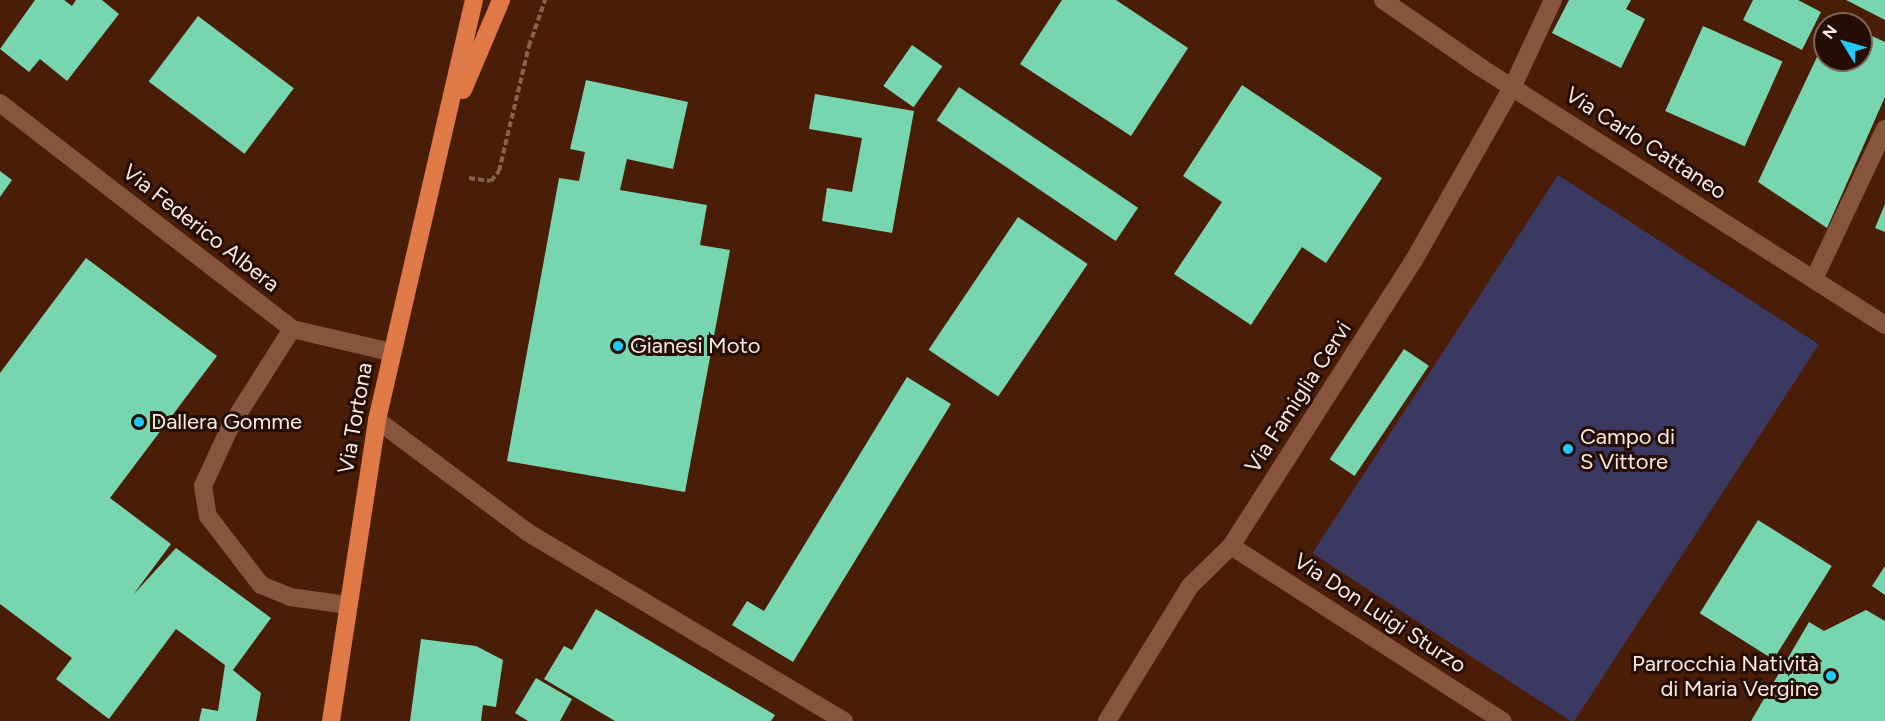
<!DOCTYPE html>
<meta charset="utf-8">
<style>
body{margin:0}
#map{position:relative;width:1885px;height:721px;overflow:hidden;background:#4a1e06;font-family:Figtree,sans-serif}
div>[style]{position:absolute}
.green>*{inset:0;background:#3b3861;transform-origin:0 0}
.building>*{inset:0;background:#77d6b0;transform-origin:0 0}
.path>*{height:4px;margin-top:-2px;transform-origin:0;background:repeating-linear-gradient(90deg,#856350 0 6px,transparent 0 9px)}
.minor>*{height:18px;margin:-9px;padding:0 9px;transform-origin:9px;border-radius:9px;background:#87553e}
.major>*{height:18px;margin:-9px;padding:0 9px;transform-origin:9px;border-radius:9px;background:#df7946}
.dots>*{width:16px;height:16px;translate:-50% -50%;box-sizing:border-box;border:3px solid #260d03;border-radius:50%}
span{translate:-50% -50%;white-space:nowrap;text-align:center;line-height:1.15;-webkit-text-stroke:6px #260d03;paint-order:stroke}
.street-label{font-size:22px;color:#faebe4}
.poi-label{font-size:22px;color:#faebe4}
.left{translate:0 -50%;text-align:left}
.right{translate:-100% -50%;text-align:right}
.north{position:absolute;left:1813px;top:12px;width:60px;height:60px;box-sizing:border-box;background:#260d03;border:2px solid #7b665d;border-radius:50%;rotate:307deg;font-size:16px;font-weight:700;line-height:24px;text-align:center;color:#faebe4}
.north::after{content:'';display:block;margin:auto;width:21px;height:27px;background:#20c9fd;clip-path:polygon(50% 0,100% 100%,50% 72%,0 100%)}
</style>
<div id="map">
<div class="green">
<i style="left:1558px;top:175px;width:311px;height:451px;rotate:33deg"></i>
</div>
<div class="building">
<i style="clip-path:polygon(35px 0,64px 0,72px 6px,76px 0,102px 0,119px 14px,67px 81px,40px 59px,29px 72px,0 49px)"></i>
<i style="clip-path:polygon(1062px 0,1116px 0,1188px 48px,1131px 136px,1020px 64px)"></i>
<i style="clip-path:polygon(1569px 0,1631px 0,1626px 9px,1645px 19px,1621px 68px,1552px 33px)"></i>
<i style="clip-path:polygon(1753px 0,1798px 0,1821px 12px,1802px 50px,1743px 20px)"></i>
<i style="clip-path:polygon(1846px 0,1885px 0,1885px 20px)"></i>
<i style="left:198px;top:16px;width:120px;height:82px;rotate:37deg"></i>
<i style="clip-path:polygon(1835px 18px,1847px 24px,1833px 24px)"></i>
<i style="left:1703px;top:26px;width:87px;height:93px;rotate:24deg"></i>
<i style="clip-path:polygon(1861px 31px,1885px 42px,1885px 97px,1827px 228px,1758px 182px,1825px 40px,1825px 60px,1861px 60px)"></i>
<i style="left:912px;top:45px;width:37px;height:50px;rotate:35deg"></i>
<i style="clip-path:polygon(586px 80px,688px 102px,673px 169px,627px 159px,620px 190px,707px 205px,700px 245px,730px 250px,685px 492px,507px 461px,559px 178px,579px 181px,585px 152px,570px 149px)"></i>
<i style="clip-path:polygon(1242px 85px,1382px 178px,1326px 263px,1302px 247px,1251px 325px,1174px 274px,1222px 202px,1183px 176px)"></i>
<i style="left:959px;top:87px;width:216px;height:40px;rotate:34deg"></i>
<i style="clip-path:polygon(815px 94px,914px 111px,892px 233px,822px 221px,827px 188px,852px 192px,862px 138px,809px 129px)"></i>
<i style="clip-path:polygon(0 171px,12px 180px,0 197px)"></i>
<i style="clip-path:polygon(1885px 204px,1885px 232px,1875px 228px)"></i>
<i style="left:1018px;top:217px;width:84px;height:160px;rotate:34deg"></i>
<i style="clip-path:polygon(86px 258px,217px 356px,110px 498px,171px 544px,133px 595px,176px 548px,271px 618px,233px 670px,261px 693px,256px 721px,199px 721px,202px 708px,218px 711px,225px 665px,176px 629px,109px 719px,56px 679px,72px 658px,0 604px,0 373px)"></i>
<i style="left:1404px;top:349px;width:30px;height:133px;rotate:34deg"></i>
<i style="clip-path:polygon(907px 377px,951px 404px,793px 662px,732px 625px,747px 601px,764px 611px)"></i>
<i style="left:1758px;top:520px;width:87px;height:110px;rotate:32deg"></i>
<i style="clip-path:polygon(1885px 566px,1885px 595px,1872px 586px)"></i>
<i style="clip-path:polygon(596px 609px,775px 715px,771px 721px,615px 721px,544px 679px,564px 646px,572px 650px)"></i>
<i style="clip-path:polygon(1866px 610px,1885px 621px,1885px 721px,1751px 721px,1809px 622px,1824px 631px)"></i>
<i style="clip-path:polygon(421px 639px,476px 646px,503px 660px,496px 707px,483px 705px,481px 721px,410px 721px)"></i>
<i style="clip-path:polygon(536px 678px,572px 699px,560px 721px,528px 721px,515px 713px)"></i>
</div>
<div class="path">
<i style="left:469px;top:178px;width:22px;rotate:8deg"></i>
<i style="left:491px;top:181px;width:13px;rotate:-51deg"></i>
<i style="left:499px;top:171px;width:129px;rotate:-76.5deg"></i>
<i style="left:529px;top:46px;width:49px;rotate:-70.8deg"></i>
</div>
<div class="minor">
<i style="left:1383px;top:0;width:118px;rotate:34.6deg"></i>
<i style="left:1480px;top:67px;width:480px;rotate:32.5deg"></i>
<i style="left:0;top:103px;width:369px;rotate:37.7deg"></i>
<i style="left:292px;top:329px;width:102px;rotate:13.1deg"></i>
<i style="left:1814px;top:279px;width:166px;rotate:-64.7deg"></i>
<i style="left:292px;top:329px;width:114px;rotate:122.4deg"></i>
<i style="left:231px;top:425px;width:67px;rotate:114.7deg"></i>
<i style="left:203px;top:486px;width:30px;rotate:81deg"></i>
<i style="left:208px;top:516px;width:87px;rotate:52.5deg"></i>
<i style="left:261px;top:585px;width:31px;rotate:22deg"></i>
<i style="left:290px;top:597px;width:59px;rotate:7.9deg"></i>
<i style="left:377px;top:420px;width:187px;rotate:36.7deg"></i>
<i style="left:527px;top:532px;width:369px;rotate:30.8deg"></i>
<i style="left:1231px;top:546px;width:323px;rotate:32.8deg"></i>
<i style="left:1107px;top:721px;width:158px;rotate:-58.4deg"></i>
<i style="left:1190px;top:586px;width:57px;rotate:-44.3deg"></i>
<i style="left:1231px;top:546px;width:340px;rotate:-57.4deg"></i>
<i style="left:1414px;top:260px;width:200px;rotate:-60.4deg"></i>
<i style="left:1513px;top:86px;width:95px;rotate:-65.1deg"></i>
</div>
<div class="major">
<i style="left:463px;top:90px;width:98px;rotate:-67.1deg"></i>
<i style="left:331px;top:721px;width:304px;rotate:-81.3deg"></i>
<i style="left:377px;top:420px;width:431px;rotate:-77deg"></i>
</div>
<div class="dots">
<i style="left:618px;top:346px;background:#20c9fd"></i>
<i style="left:139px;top:422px;background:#20c9fd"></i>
<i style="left:1568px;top:449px;background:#20c9fd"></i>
<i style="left:1831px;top:676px;background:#20c9fd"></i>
</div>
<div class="street-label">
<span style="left:1646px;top:143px;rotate:33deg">Via Carlo Cattaneo</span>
<span style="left:201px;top:228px;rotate:38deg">Via Federico Albera</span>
<span style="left:1298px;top:397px;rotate:-57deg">Via Famiglia Cervi</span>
<span style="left:355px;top:418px;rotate:-80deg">Via Tortona</span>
<span style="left:1380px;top:613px;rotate:33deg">Via Don Luigi Sturzo</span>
</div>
<div class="poi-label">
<span class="left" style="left:630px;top:346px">Gianesi Moto</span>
<span class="left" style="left:151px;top:422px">Dallera Gomme</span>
<span class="left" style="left:1580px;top:449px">Campo di<br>S Vittore</span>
<span class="right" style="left:1819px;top:676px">Parrocchia Natività<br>di Maria Vergine</span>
</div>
<div class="north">N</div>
</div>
